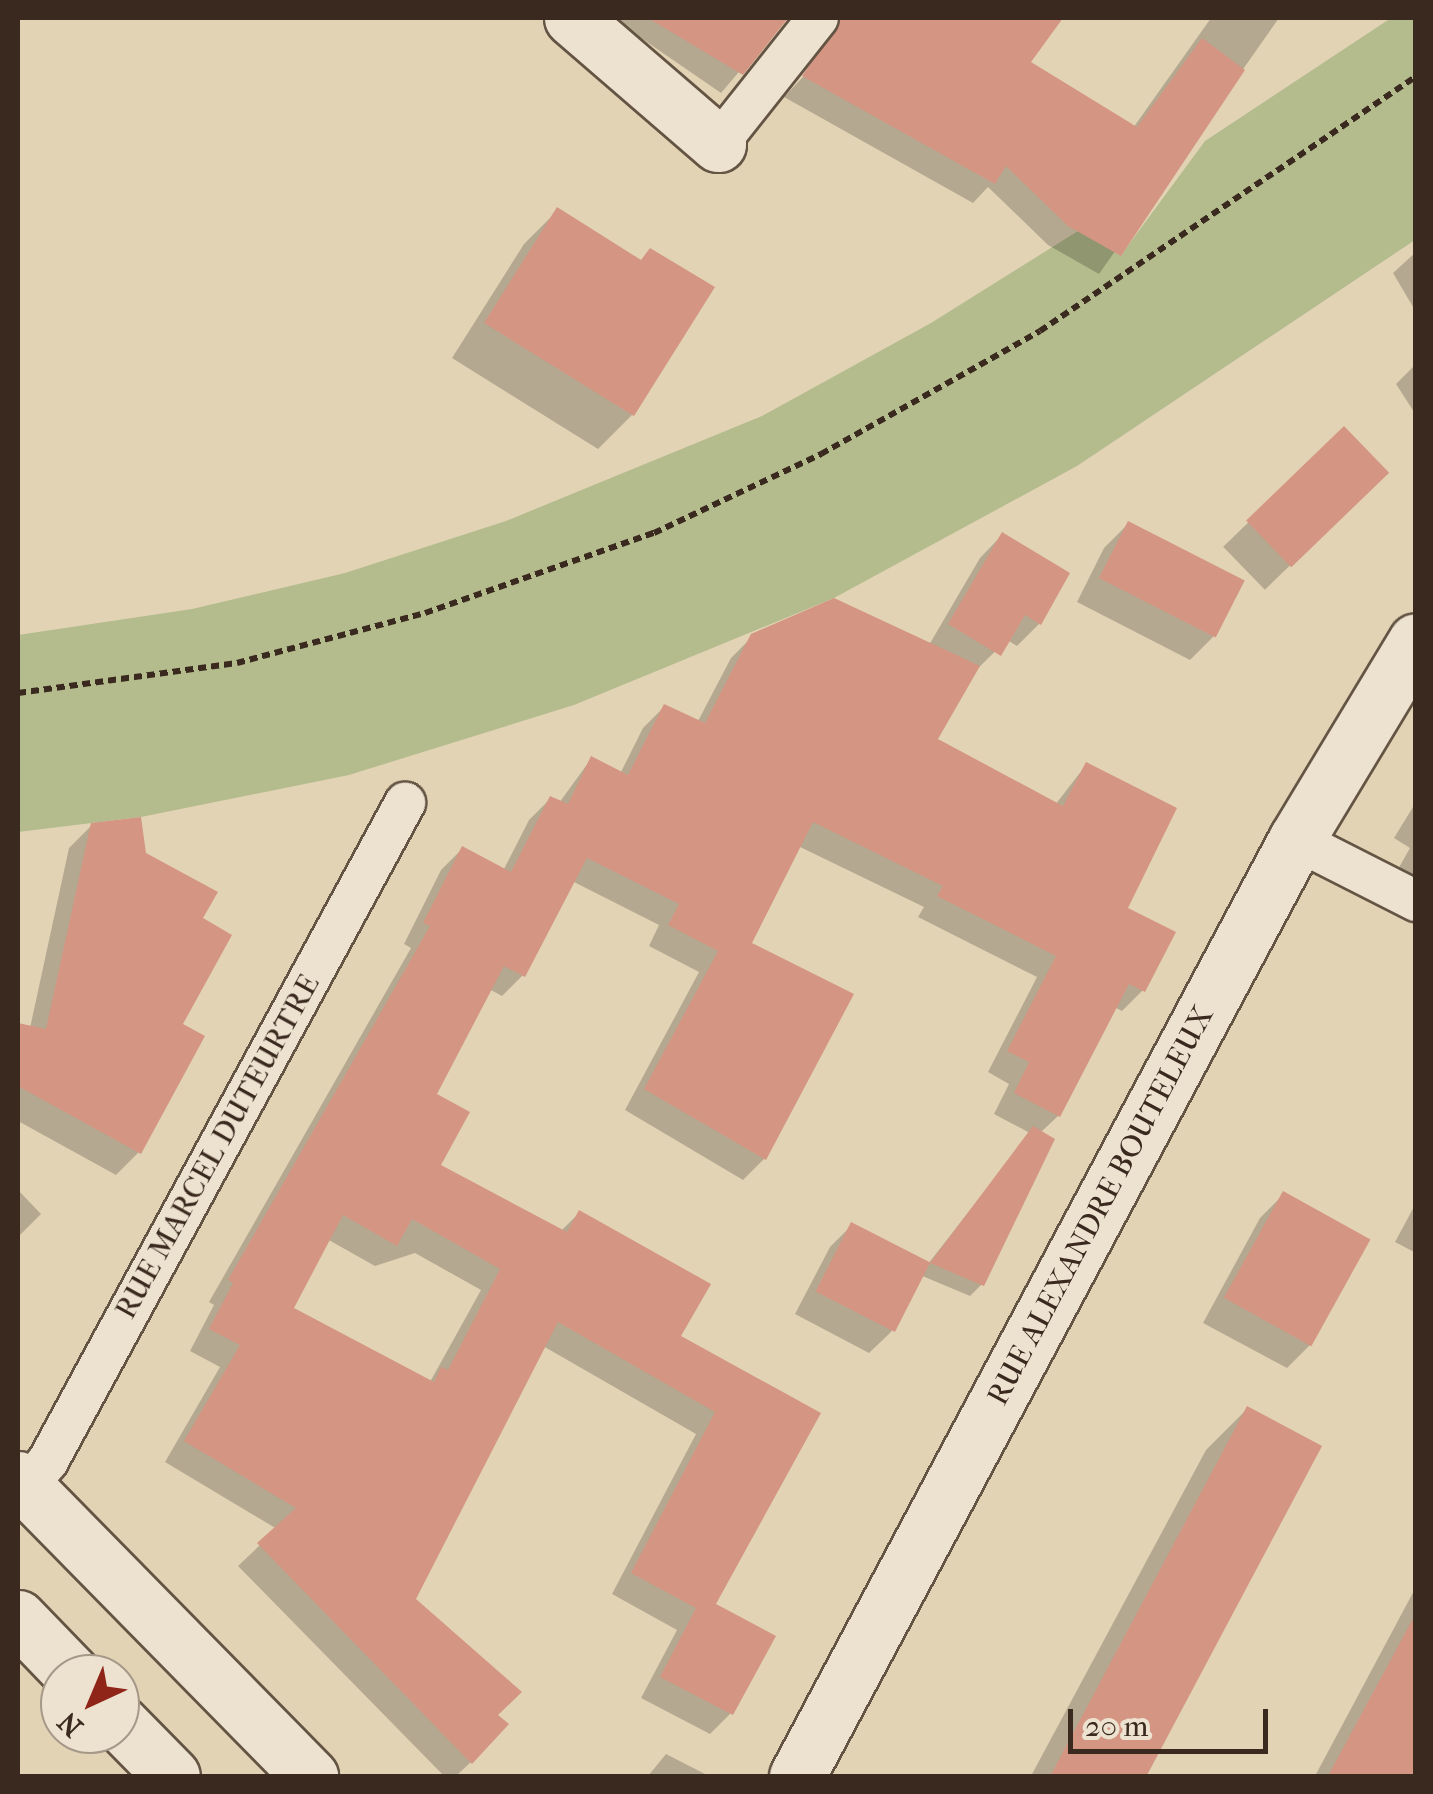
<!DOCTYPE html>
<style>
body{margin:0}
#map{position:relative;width:1433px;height:1794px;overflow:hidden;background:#e2d3b5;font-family:"IM FELL French Canon",serif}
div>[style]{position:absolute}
.green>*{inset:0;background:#b4bc8d}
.shadow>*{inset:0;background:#0003;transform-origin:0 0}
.building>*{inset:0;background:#d49583;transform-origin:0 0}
.path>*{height:6px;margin-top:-3px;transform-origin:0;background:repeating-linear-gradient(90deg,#3a291e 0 8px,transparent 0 13px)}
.roads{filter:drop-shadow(2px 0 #645444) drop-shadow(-2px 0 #645444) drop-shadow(0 2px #645444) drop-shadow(0 -2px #645444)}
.service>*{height:40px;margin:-20px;padding:0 20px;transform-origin:20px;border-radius:20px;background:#ece2cf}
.minor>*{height:55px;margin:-27.5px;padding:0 27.5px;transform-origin:27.5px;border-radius:27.5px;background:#ece2cf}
.secondary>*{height:55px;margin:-27.5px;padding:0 27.5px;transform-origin:27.5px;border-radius:27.5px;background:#ece2cf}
span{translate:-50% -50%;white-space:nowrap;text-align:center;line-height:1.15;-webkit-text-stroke:9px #ece2cf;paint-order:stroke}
.street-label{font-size:30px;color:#3a291e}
.frame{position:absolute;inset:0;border:20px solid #3a291e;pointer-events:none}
.north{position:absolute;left:40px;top:1654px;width:100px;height:100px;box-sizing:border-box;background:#ece2cf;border:2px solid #a59888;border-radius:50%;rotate:224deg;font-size:28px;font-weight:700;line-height:40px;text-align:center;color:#3a291e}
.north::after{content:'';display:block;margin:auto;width:35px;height:45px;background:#8f2418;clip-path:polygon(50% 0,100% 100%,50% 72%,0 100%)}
.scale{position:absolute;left:1068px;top:1709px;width:200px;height:45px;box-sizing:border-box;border:5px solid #3a291e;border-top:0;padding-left:12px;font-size:30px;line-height:35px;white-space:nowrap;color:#3a291e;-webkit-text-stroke:8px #ece2cf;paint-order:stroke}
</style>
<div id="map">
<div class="green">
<i style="clip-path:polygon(1391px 18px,1415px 18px,1415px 240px,1077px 466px,834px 598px,574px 705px,349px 775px,141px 817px,18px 832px,18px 635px,192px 609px,345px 573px,506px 521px,762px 416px,931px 323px,1078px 231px,1121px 255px,1205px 141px)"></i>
</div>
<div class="shadow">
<i style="clip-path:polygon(612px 18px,785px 18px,721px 93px)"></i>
<i style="clip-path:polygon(859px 18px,1063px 18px,1027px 62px,1133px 128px,1211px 18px,1286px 18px,1279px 18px,1099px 274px,1048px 245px,988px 187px,973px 203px,784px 97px)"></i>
<i style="clip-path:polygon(558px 210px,639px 262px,712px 288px,632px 415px,598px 449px,452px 358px,524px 244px)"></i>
<i style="clip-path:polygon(1416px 252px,1416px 312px,1393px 273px)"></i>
<i style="clip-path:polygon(1416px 364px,1416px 415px,1396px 384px)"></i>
<i style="left:1344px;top:430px;width:60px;height:168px;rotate:46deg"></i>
<i style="clip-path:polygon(1128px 524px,1214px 636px,1190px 660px,1077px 602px,1104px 548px)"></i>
<i style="clip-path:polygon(evenodd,1002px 535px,1039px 624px,1017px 646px,1007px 640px,972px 674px,935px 740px,1055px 805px,1086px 765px,1143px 990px,1122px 1011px,1114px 1007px,1058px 1116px,1040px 1133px,982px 1284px,970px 1296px,920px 1275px,891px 1332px,869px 1353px,795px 1314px,830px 1247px,852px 1225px,928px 1264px,1030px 1133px,994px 1114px,1009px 1084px,988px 1072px,1037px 977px,918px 917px,924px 907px,798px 846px,749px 944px,851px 995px,764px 1159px,743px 1180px,625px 1110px,699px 972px,649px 946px,659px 925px,572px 881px,523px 975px,502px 996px,489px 989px,433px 1095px,437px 1166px,560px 1232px,579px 1213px,678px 1336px,817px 1414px,712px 1605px,731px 1713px,710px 1734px,641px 1698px,677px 1630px,612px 1594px,696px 1434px,543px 1346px,413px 1600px,495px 1715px,471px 1762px,456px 1776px,444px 1776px,238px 1566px,277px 1529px,165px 1462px,220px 1367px,190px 1351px,214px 1305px,209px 1302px,411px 948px,404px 944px,441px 870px,462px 849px,503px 871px,529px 820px,550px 799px,559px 803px,591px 759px,620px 774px,643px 728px,664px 707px,697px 723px,731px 658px,753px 636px,929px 645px,980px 558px,1002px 535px,327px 1239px,375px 1266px,415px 1253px,481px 1290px,430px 1382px,291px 1309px,327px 1239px)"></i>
<i style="clip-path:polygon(1416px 802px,1416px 882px,1397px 871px,1410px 848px,1394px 838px)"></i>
<i style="clip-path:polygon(92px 825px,144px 855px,180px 1025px,139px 1152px,116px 1175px,18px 1121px,18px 1026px,30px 1028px,69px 848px)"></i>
<i style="clip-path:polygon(18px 1190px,41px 1214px,18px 1237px)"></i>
<i style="clip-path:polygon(1284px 1194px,1311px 1344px,1287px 1368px,1203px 1323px,1260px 1218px)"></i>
<i style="clip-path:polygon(1416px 1203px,1416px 1253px,1395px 1242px)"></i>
<i style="clip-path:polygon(1247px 1409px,1319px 1447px,1144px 1776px,1031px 1776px,1206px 1450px)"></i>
<i style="clip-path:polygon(1416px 1587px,1416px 1776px,1315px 1776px)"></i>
<i style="clip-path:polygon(666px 1754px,709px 1776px,648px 1776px)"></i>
</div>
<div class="building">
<i style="clip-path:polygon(648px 18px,788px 18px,743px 75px)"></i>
<i style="clip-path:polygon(841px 18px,1063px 18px,1031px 62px,1137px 127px,1202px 38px,1245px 70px,1121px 256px,1068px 226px,1006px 166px,995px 184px,802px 76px)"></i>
<i style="clip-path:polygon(557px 207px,641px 260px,650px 248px,715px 287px,634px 416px,484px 323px)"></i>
<i style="left:1344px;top:426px;width:65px;height:136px;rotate:46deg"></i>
<i style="left:1128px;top:521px;width:131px;height:64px;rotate:27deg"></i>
<i style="clip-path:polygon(1002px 532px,1070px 573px,1041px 625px,1025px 615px,1001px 656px,948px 624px)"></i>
<i style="clip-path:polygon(evenodd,834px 598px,980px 666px,938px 739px,1063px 806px,1086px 762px,1177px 808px,1128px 908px,1176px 932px,1145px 992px,1129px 984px,1060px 1117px,1014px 1093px,1029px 1062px,1007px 1051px,1056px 956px,937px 896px,943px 886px,813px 822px,752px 943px,854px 994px,766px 1160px,644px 1089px,718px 951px,668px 925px,679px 904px,587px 858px,525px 977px,504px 966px,437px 1094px,470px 1112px,441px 1165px,567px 1232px,579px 1210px,711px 1284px,681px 1336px,821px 1413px,716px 1604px,776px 1636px,733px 1715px,660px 1677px,696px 1608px,631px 1573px,715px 1412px,558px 1322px,416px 1599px,522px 1692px,498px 1715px,509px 1724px,472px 1764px,257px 1543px,296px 1508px,184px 1441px,240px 1345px,209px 1329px,233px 1283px,228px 1280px,430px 926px,423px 923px,462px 846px,511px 872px,550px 796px,568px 804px,591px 756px,628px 775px,664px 704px,705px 723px,751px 634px,834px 598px,343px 1215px,397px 1246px,412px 1219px,500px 1269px,448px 1370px,441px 1367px,434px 1382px,294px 1308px,343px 1215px)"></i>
<i style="clip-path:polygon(141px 817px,146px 853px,218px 892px,203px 918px,232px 935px,183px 1024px,205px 1036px,141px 1154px,18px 1086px,18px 1023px,46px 1029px,91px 823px)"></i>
<i style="clip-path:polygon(1033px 1126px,1055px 1139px,984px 1286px,930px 1263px)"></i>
<i style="left:1283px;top:1191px;width:100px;height:122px;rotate:29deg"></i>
<i style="left:851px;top:1222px;width:89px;height:78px;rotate:27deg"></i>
<i style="left:1247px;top:1406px;width:85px;height:420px;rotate:28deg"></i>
<i style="clip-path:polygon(1416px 1613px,1416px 1776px,1328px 1776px)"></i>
</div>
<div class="path">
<i style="left:18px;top:693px;width:221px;rotate:-7.8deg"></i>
<i style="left:237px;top:663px;width:195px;rotate:-14.9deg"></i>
<i style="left:425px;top:613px;width:243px;rotate:-19.3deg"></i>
<i style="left:654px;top:533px;width:185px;rotate:-25.3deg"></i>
<i style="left:821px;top:454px;width:251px;rotate:-29.3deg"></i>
<i style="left:1040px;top:331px;width:454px;rotate:-34.1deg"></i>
</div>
<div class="roads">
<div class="service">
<i style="left:718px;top:144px;width:161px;rotate:-51.6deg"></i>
<i style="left:1296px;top:840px;width:135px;rotate:26.9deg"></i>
<i style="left:26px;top:1488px;width:35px;rotate:-51deg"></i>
<i style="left:48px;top:1461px;width:749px;rotate:-61.52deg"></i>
</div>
<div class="minor">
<i style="left:572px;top:18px;width:193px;rotate:40.8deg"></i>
<i style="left:797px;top:1776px;width:1061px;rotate:-61.94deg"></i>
<i style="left:1296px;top:840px;width:232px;rotate:-58.9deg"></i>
</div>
<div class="secondary">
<i style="left:18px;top:1479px;width:417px;rotate:45.5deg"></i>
<i style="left:18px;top:1618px;width:78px;rotate:46deg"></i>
<i style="left:120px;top:1723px;width:74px;rotate:45.5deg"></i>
</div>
</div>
<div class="street-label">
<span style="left:218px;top:1147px;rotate:-61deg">RUE MARCEL DUTEURTRE</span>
<span style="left:1101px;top:1206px;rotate:-62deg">RUE ALEXANDRE BOUTELEUX</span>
</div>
<div class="frame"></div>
<div class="north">N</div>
<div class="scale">20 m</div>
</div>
